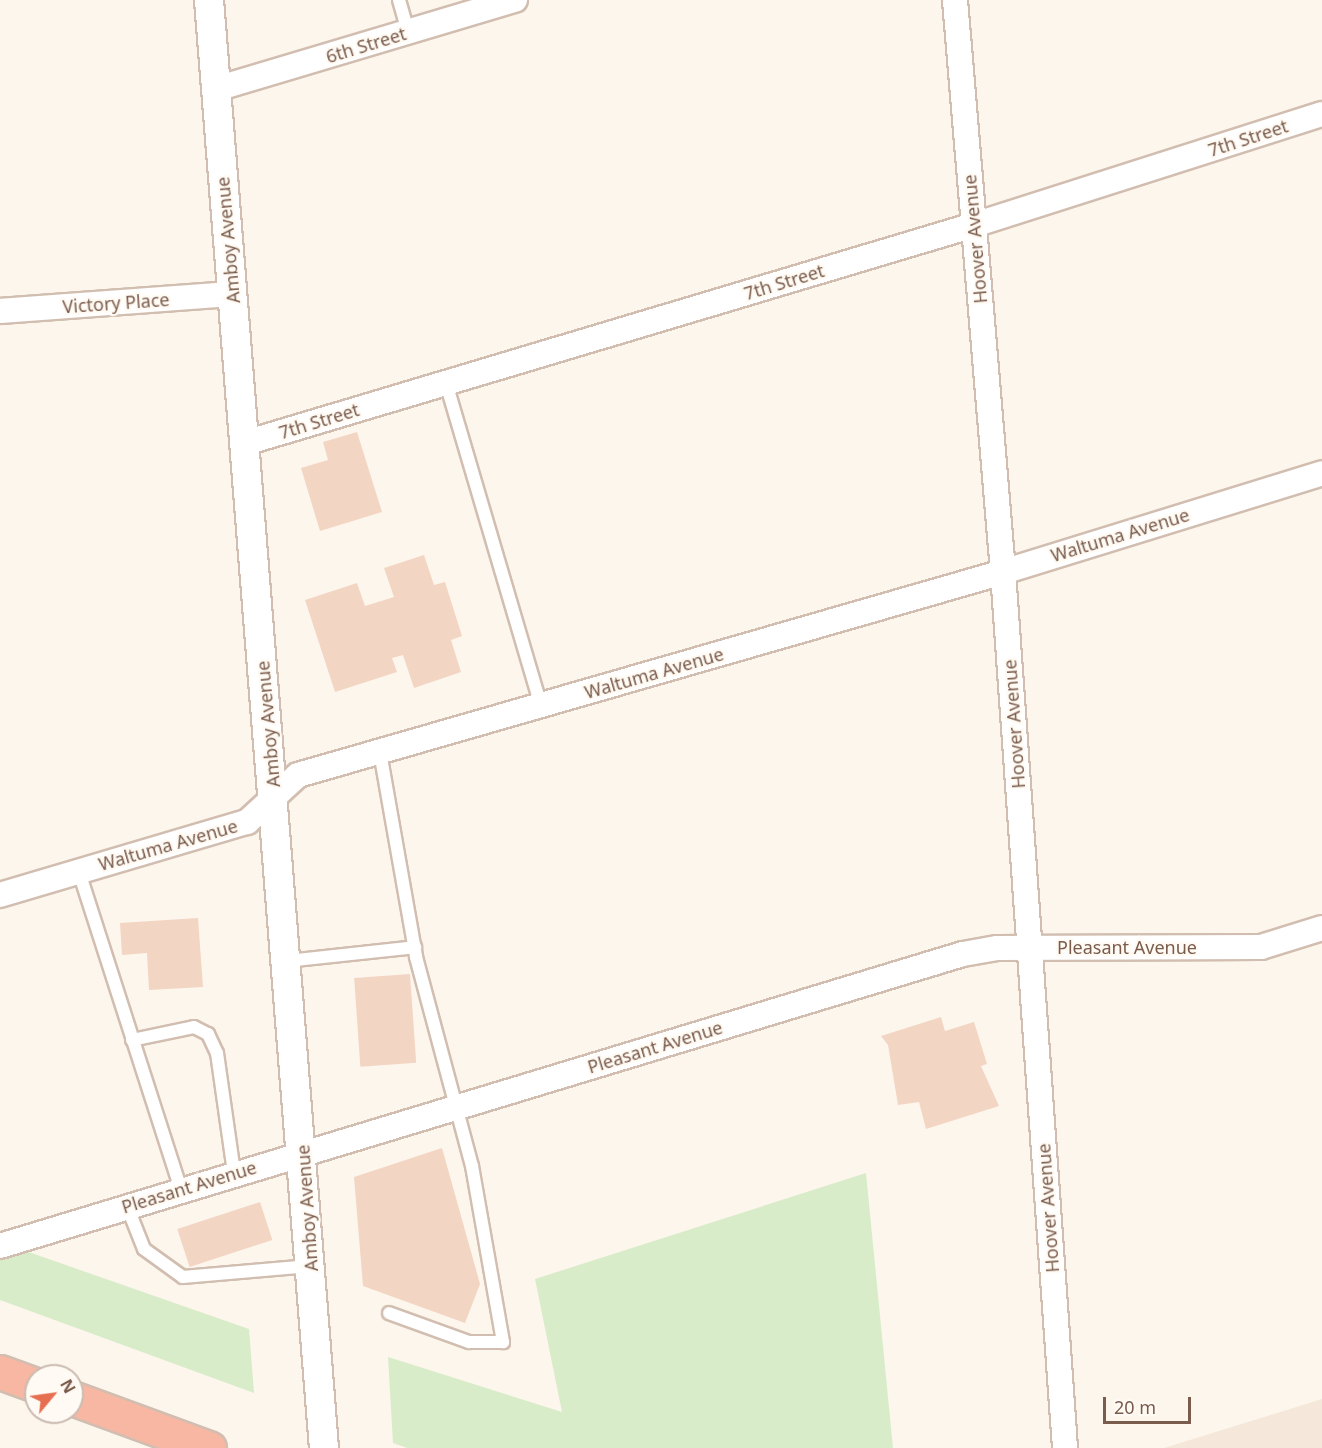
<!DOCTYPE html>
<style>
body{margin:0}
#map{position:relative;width:1322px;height:1448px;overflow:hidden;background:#fdf6ec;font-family:"Noto Sans",sans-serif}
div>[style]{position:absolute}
.residential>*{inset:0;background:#f5e8da}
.green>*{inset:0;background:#d8ecc9}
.building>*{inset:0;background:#f3d5c3;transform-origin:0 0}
.roads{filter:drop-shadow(2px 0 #d1beb0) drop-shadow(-2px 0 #d1beb0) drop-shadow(0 2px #d1beb0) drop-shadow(0 -2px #d1beb0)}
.service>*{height:12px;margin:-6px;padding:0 6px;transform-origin:6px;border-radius:6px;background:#fff}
.minor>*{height:24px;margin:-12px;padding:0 12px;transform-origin:12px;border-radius:12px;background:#fff}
.tertiary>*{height:28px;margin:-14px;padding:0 14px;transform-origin:14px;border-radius:14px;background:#fff}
.motorway>*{height:33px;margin:-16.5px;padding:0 16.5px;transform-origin:16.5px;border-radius:16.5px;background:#f7b7a3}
span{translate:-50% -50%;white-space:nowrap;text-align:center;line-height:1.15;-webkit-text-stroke:4.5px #fffaf3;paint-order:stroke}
.street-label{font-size:18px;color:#7a5c4d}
.north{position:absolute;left:24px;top:1364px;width:60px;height:60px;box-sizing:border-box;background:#fffaf3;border:2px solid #cabbb1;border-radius:50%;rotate:61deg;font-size:16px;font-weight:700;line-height:24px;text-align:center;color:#7a5c4d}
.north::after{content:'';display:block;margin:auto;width:21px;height:27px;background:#e76f51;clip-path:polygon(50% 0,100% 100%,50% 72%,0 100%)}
.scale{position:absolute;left:1103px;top:1397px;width:88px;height:27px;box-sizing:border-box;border:3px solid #7a5c4d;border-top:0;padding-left:8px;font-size:18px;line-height:21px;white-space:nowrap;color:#7a5c4d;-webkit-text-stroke:4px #fffaf3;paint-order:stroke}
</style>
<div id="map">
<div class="residential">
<i style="clip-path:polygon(1322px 1399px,1322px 1448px,1164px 1448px)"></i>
</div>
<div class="green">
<i style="clip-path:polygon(866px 1173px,893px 1448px,407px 1448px,393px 1443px,388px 1357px,562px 1412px,535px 1279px)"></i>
<i style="clip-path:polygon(0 1242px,249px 1329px,254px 1393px,0 1300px)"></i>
</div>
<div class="building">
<i style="clip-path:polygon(357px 432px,382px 512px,320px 531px,301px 468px,328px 460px,323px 442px)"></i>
<i style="clip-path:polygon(424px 555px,434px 585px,445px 582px,462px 636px,451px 640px,461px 672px,414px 688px,403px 655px,392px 658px,397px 672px,335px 692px,305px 600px,357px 583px,365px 606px,394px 597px,384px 568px)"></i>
<i style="clip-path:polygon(198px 918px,203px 987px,149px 990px,147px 953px,122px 955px,120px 923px)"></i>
<i style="left:410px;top:974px;width:89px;height:56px;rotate:86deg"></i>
<i style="clip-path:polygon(941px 1017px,945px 1031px,974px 1022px,987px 1064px,981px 1066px,999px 1106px,926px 1129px,919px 1102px,898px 1105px,888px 1045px,881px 1036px)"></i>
<i style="clip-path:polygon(442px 1148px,480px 1284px,465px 1323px,363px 1286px,354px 1177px)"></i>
<i style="left:260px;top:1202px;width:40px;height:87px;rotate:72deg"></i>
</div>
<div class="roads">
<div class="service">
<i style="left:399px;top:0;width:33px;rotate:74deg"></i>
<i style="left:446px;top:383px;width:336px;rotate:73.6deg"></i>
<i style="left:380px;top:752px;width:208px;rotate:80deg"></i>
<i style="left:416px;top:957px;width:216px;rotate:75deg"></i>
<i style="left:472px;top:1166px;width:179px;rotate:80deg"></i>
<i style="left:503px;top:1342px;width:34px;rotate:180deg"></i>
<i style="left:469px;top:1342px;width:85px;rotate:-160.1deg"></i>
<i style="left:79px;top:872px;width:334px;rotate:72.2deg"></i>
<i style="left:287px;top:961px;width:129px;rotate:-6.2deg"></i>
<i style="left:132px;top:1040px;width:63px;rotate:-11.8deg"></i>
<i style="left:194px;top:1027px;width:16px;rotate:27deg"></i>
<i style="left:208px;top:1034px;width:21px;rotate:65deg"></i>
<i style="left:217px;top:1053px;width:121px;rotate:81.9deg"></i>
<i style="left:127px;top:1206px;width:46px;rotate:68.4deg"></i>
<i style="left:144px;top:1249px;width:48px;rotate:35.7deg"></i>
<i style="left:183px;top:1277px;width:127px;rotate:-5deg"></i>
</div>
<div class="minor">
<i style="left:955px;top:0;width:574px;rotate:85.2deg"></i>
<i style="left:1003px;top:572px;width:878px;rotate:85.95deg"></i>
<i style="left:216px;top:89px;width:312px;rotate:-16.6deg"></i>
<i style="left:0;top:311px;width:233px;rotate:-4.2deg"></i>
<i style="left:245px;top:443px;width:761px;rotate:-16.65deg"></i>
<i style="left:974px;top:225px;width:365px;rotate:-17.7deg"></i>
<i style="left:0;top:895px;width:258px;rotate:-16.5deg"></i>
<i style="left:247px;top:822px;width:69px;rotate:-42.7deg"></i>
<i style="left:298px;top:775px;width:734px;rotate:-16.06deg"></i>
<i style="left:1003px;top:572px;width:334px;rotate:-17.2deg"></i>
<i style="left:0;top:1246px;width:1006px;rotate:-16.87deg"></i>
<i style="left:963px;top:954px;width:35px;rotate:-10deg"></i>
<i style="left:997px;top:948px;width:264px;rotate:-0.2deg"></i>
<i style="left:1261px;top:947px;width:64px;rotate:-17.3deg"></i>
</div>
<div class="tertiary">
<i style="left:209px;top:0;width:1453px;rotate:85.46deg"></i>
</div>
<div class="motorway">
<i style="left:0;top:1372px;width:38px;rotate:20deg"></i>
<i style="left:72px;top:1398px;width:146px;rotate:20.1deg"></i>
</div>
</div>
<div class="street-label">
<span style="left:366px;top:45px;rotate:-17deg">6th Street</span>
<span style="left:1248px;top:138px;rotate:-18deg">7th Street</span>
<span style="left:975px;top:239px;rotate:-95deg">Hoover Avenue</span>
<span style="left:228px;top:240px;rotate:-95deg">Amboy Avenue</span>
<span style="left:784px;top:282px;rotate:-17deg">7th Street</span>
<span style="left:116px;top:303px;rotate:-4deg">Victory Place</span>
<span style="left:319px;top:421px;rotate:-17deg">7th Street</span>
<span style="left:1120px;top:535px;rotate:-17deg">Waltuma Avenue</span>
<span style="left:654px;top:673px;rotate:-16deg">Waltuma Avenue</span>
<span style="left:268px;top:724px;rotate:-95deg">Amboy Avenue</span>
<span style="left:1014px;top:724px;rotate:-94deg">Hoover Avenue</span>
<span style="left:168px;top:845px;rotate:-16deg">Waltuma Avenue</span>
<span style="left:1127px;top:947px">Pleasant Avenue</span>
<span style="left:655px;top:1047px;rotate:-17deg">Pleasant Avenue</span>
<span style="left:189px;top:1187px;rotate:-17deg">Pleasant Avenue</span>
<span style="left:307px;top:1208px;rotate:-94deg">Amboy Avenue</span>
<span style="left:1048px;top:1208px;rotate:-94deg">Hoover Avenue</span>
</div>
<div class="north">N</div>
<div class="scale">20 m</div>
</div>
